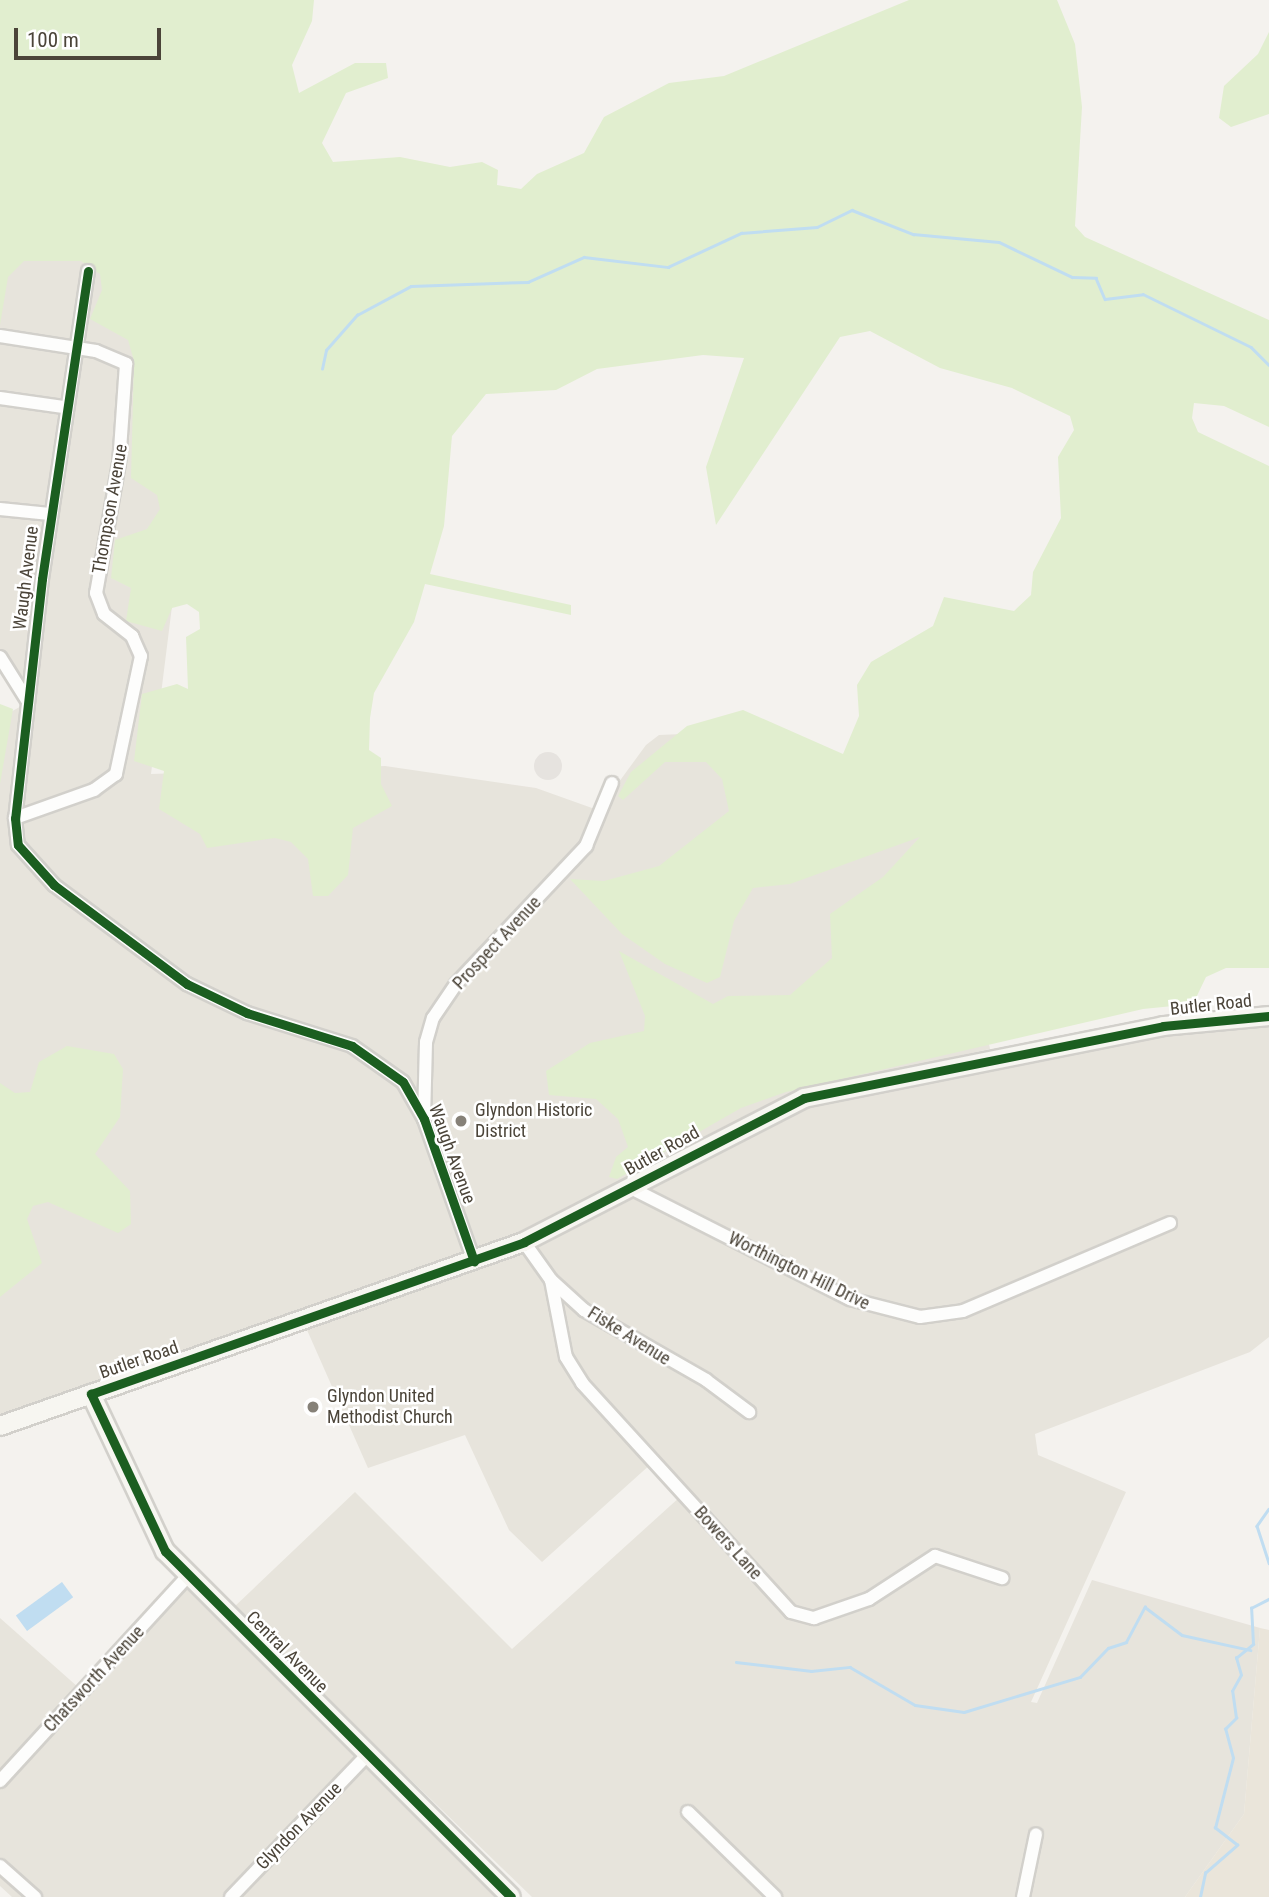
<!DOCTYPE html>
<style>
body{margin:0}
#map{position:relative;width:1269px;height:1897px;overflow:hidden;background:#f4f2ee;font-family:"Roboto Condensed",sans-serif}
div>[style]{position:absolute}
.residential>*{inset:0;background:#e7e4dc}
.education>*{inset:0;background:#eae5da}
.green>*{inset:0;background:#e1eecf}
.parking>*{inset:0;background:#e6e3df}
.round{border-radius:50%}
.water>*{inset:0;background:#c0ddf1;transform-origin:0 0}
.stream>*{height:2.5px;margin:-1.25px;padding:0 1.25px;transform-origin:1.25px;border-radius:1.25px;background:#c0ddf1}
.roads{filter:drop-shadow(2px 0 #d2d0cb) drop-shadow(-2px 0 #d2d0cb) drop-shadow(0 2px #d2d0cb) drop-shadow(0 -2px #d2d0cb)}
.minor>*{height:12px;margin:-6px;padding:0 6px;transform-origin:6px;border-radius:6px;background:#fdfdfc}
.secondary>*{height:18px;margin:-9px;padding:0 9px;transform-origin:9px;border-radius:9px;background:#f7f6f1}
.cycleway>*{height:9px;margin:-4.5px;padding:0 4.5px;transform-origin:4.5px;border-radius:4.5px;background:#1b5e20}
.dots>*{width:19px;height:19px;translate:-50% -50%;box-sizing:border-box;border:4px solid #fff;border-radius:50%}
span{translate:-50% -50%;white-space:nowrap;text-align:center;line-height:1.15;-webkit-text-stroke:5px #fff;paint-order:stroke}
.street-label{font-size:18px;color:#4b4439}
.poi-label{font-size:18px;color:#4b4439}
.left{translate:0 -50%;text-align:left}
.scale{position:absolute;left:14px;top:28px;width:147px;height:32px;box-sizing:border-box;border:4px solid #4b4439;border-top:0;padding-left:9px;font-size:21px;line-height:24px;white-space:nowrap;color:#4b4439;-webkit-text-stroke:5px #fff;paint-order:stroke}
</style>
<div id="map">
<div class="residential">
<i style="clip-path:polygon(0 248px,213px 279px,151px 774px,385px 766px,536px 788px,606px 813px,616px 786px,646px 745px,659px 735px,682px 734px,942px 814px,990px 1049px,802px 1090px,518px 1233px,0 1415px,0 718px,25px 704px,0 649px)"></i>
<i style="clip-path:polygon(1269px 1025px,1269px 1337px,1250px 1352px,1035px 1434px,1038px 1455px,1126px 1492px,1031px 1702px,1037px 1703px,1092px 1580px,1260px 1628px,1244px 1814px,1185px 1897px,532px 1897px,233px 1608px,355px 1492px,512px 1649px,681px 1496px,652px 1463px,542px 1562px,509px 1530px,465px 1435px,368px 1468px,307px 1330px,532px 1246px,808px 1106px,1165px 1034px)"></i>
<i style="clip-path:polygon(189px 1587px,502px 1897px,12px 1897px,0 1886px,0 1618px,87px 1695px)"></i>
</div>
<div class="education">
<i style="clip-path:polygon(1260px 1628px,1269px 1630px,1269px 1897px,1185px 1897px,1244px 1814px)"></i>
</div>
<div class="green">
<i style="clip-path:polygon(0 0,314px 0,312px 21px,292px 65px,299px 93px,355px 63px,386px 63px,388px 78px,346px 93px,322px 143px,333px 162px,400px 157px,450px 167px,482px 162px,498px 170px,497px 185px,521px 189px,537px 174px,584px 153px,604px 117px,669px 83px,724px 76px,909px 0,1057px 0,1075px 44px,1082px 107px,1075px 226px,1085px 237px,1269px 320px,1269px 427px,1224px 406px,1194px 403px,1192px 418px,1198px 432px,1269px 466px,1269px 968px,1226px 968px,1206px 977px,1193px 1004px,1143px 1009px,786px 1092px,741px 1108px,617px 1179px,609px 1177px,616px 1157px,628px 1147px,618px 1119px,596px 1099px,549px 1095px,546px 1071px,590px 1043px,644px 1031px,645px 1016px,619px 951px,713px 1004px,728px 996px,790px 995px,832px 958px,830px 914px,883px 877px,920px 837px,790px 884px,753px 888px,734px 921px,720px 977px,707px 983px,665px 964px,622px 934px,570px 879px,604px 881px,659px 866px,729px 811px,722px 779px,706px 762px,665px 762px,623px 800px,618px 796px,631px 772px,687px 726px,743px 710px,843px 754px,859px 716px,857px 685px,871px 662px,933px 626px,944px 597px,1014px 611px,1031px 595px,1033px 572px,1061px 518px,1058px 457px,1074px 430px,1070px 416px,1012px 388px,940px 368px,870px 331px,840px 337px,716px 525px,706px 467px,744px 358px,703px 355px,597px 369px,556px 390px,486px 394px,452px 436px,444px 526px,430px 574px,571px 605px,571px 615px,425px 584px,414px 622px,374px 693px,370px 718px,369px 750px,381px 758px,381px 784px,392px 806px,353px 828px,348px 875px,328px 896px,313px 896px,308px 859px,291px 842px,275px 838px,207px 848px,200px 834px,159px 809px,164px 771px,134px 761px,142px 694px,177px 684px,188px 689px,186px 637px,200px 629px,199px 612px,187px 604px,172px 608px,162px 631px,126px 621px,131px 588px,111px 578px,115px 540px,147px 529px,160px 509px,157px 495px,131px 478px,134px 361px,128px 340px,90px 319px,102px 290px,100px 274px,81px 261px,24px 261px,8px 277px,0 325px)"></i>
<i style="clip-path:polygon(1269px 32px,1269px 114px,1231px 127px,1219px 118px,1224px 86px,1258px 54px)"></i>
<i style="clip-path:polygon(0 704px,13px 709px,0 784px)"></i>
<i style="clip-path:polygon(67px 1046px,114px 1054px,123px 1069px,120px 1117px,95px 1154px,130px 1191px,131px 1224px,118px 1233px,48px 1202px,33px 1206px,27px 1219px,42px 1263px,0 1297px,0 1083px,15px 1093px,30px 1092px,39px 1062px)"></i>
</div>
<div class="parking">
<i class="round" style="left:534px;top:752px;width:28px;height:28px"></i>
</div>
<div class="water">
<i style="left:62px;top:1582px;width:19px;height:57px;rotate:54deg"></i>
</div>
<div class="stream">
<i style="left:322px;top:369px;width:19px;rotate:-78deg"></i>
<i style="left:326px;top:350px;width:47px;rotate:-48.5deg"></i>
<i style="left:357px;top:315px;width:61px;rotate:-28.2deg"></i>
<i style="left:411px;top:286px;width:117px;rotate:-2deg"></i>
<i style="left:528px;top:282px;width:61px;rotate:-24.1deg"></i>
<i style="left:584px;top:257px;width:85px;rotate:6.8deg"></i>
<i style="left:668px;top:267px;width:81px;rotate:-25deg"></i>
<i style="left:741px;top:233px;width:76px;rotate:-4.5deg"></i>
<i style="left:817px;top:227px;width:39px;rotate:-26deg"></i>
<i style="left:852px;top:210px;width:66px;rotate:21.5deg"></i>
<i style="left:913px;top:234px;width:86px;rotate:5.3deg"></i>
<i style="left:999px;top:242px;width:81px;rotate:25.6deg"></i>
<i style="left:1072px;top:277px;width:24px;rotate:2deg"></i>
<i style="left:1096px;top:278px;width:23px;rotate:67deg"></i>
<i style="left:1105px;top:299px;width:38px;rotate:-7deg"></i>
<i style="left:1143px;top:294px;width:120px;rotate:26.1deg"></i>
<i style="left:1251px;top:347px;width:25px;rotate:45deg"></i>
<i style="left:1269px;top:1509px;width:21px;rotate:125deg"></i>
<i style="left:1257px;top:1526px;width:39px;rotate:72deg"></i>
<i style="left:736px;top:1662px;width:76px;rotate:6.8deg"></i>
<i style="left:811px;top:1671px;width:39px;rotate:-6deg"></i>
<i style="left:850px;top:1667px;width:75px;rotate:30.3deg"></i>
<i style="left:915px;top:1705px;width:49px;rotate:8.1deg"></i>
<i style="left:964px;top:1712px;width:121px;rotate:-16.8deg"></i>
<i style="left:1080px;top:1677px;width:40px;rotate:-46deg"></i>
<i style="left:1108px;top:1648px;width:19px;rotate:-18deg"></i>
<i style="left:1126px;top:1642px;width:40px;rotate:-62deg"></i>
<i style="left:1145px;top:1607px;width:46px;rotate:37.1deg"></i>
<i style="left:1182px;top:1635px;width:70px;rotate:12.4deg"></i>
<i style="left:1200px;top:1897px;width:25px;rotate:-78deg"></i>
<i style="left:1205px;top:1873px;width:43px;rotate:-41.2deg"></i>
<i style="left:1237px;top:1845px;width:28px;rotate:-142deg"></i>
<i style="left:1215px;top:1828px;width:72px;rotate:-75.6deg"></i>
<i style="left:1233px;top:1758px;width:30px;rotate:-105deg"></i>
<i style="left:1225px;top:1729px;width:16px;rotate:-45deg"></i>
<i style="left:1236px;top:1718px;width:27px;rotate:-98deg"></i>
<i style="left:1232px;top:1691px;width:18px;rotate:-61deg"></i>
<i style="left:1241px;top:1675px;width:18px;rotate:-106deg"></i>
<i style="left:1236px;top:1658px;width:22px;rotate:-39deg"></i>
<i style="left:1253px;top:1644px;width:36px;rotate:-93deg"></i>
<i style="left:1251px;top:1608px;width:20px;rotate:-27deg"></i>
</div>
<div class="roads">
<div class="minor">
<i style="left:88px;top:271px;width:311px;rotate:98.5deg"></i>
<i style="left:42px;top:579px;width:241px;rotate:96.4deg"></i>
<i style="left:15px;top:818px;width:27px;rotate:84deg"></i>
<i style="left:18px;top:845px;width:54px;rotate:48deg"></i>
<i style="left:54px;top:885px;width:166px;rotate:36.7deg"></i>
<i style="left:187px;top:984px;width:67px;rotate:25.8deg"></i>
<i style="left:247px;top:1013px;width:110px;rotate:17.4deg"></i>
<i style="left:352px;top:1046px;width:62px;rotate:35.2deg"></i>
<i style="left:403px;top:1082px;width:43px;rotate:60.4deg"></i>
<i style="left:424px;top:1119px;width:151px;rotate:70.6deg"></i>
<i style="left:0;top:336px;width:97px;rotate:8.9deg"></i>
<i style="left:96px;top:351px;width:33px;rotate:23deg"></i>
<i style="left:126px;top:364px;width:99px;rotate:94deg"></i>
<i style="left:119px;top:463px;width:132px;rotate:100deg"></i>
<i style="left:96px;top:593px;width:22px;rotate:69deg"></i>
<i style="left:104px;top:614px;width:36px;rotate:38deg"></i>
<i style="left:132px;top:636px;width:22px;rotate:66deg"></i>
<i style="left:141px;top:656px;width:121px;rotate:102deg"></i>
<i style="left:116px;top:774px;width:27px;rotate:144deg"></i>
<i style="left:94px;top:790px;width:84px;rotate:160.5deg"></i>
<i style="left:0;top:398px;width:64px;rotate:8.1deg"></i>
<i style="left:0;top:509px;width:50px;rotate:5.7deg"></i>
<i style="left:0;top:657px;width:51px;rotate:57.9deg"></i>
<i style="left:424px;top:1119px;width:77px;rotate:-88.5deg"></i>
<i style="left:426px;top:1042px;width:25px;rotate:-74deg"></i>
<i style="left:433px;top:1018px;width:41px;rotate:-55.9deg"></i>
<i style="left:456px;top:984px;width:190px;rotate:-46.7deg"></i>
<i style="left:586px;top:846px;width:68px;rotate:-67.6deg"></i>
<i style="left:629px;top:1187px;width:248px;rotate:26.9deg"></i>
<i style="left:850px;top:1299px;width:72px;rotate:14.4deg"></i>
<i style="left:920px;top:1317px;width:43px;rotate:-7.9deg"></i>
<i style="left:963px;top:1311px;width:225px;rotate:-23deg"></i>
<i style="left:524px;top:1242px;width:47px;rotate:54.6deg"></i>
<i style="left:551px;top:1280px;width:45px;rotate:42.3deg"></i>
<i style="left:584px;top:1310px;width:141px;rotate:29.8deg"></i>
<i style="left:706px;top:1380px;width:54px;rotate:36.7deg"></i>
<i style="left:551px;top:1280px;width:78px;rotate:79deg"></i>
<i style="left:566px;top:1357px;width:31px;rotate:58deg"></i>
<i style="left:582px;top:1383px;width:310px;rotate:47.6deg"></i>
<i style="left:791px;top:1612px;width:24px;rotate:15deg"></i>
<i style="left:814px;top:1618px;width:58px;rotate:-19.1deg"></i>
<i style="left:869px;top:1599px;width:79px;rotate:-33.1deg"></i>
<i style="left:935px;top:1556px;width:71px;rotate:18.2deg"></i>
<i style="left:0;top:1781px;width:278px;rotate:-47.5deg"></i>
<i style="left:688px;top:1812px;width:122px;rotate:44.3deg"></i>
<i style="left:0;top:1866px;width:47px;rotate:41.5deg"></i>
<i style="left:231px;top:1897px;width:198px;rotate:-46.2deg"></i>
<i style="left:1023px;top:1897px;width:64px;rotate:-78.3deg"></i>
</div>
<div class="secondary">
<i style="left:91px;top:1394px;width:174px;rotate:64.8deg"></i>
<i style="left:165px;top:1551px;width:489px;rotate:45deg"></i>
<i style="left:0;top:1426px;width:555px;rotate:-19.35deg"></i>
<i style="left:524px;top:1242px;width:315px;rotate:-27.2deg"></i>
<i style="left:804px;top:1098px;width:366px;rotate:-11.3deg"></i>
<i style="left:1163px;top:1026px;width:106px;rotate:-5.4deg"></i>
</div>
</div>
<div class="cycleway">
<i style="left:88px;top:271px;width:311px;rotate:98.5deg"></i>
<i style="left:42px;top:579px;width:241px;rotate:96.4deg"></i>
<i style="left:15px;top:818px;width:27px;rotate:84deg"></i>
<i style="left:18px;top:845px;width:54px;rotate:48deg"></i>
<i style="left:54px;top:885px;width:166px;rotate:36.7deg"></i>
<i style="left:187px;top:984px;width:67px;rotate:25.8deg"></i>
<i style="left:247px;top:1013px;width:110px;rotate:17.4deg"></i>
<i style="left:352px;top:1046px;width:62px;rotate:35.2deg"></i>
<i style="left:403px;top:1082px;width:43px;rotate:60.4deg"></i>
<i style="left:424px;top:1119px;width:151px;rotate:70.6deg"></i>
<i style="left:511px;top:1897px;width:489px;rotate:-135deg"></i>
<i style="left:165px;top:1551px;width:174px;rotate:-115.2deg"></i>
<i style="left:91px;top:1394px;width:459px;rotate:-19.3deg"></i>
<i style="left:524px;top:1242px;width:315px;rotate:-27.2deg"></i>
<i style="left:804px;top:1098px;width:366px;rotate:-11.3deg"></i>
<i style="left:1163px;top:1026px;width:106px;rotate:-5.4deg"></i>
</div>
<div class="dots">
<i style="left:461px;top:1121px;background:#868178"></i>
<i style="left:313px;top:1407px;background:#868178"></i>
</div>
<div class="street-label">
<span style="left:110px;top:509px;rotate:-80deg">Thompson Avenue</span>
<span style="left:26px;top:578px;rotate:-83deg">Waugh Avenue</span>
<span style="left:497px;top:943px;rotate:-47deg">Prospect Avenue</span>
<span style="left:1211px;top:1005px;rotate:-6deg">Butler Road</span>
<span style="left:662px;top:1151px;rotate:-29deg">Butler Road</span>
<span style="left:452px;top:1154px;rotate:70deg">Waugh Avenue</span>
<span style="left:799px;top:1271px;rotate:26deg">Worthington Hill Drive</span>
<span style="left:629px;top:1336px;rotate:32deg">Fiske Avenue</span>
<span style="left:139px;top:1360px;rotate:-19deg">Butler Road</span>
<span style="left:728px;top:1543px;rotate:48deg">Bowers Lane</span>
<span style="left:287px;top:1652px;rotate:45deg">Central Avenue</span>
<span style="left:94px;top:1679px;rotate:-47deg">Chatsworth Avenue</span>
<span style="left:299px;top:1826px;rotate:-46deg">Glyndon Avenue</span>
</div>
<div class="poi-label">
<span class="left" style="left:475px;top:1121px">Glyndon Historic<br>District</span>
<span class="left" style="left:327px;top:1407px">Glyndon United<br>Methodist Church</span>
</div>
<div class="scale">100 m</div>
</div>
